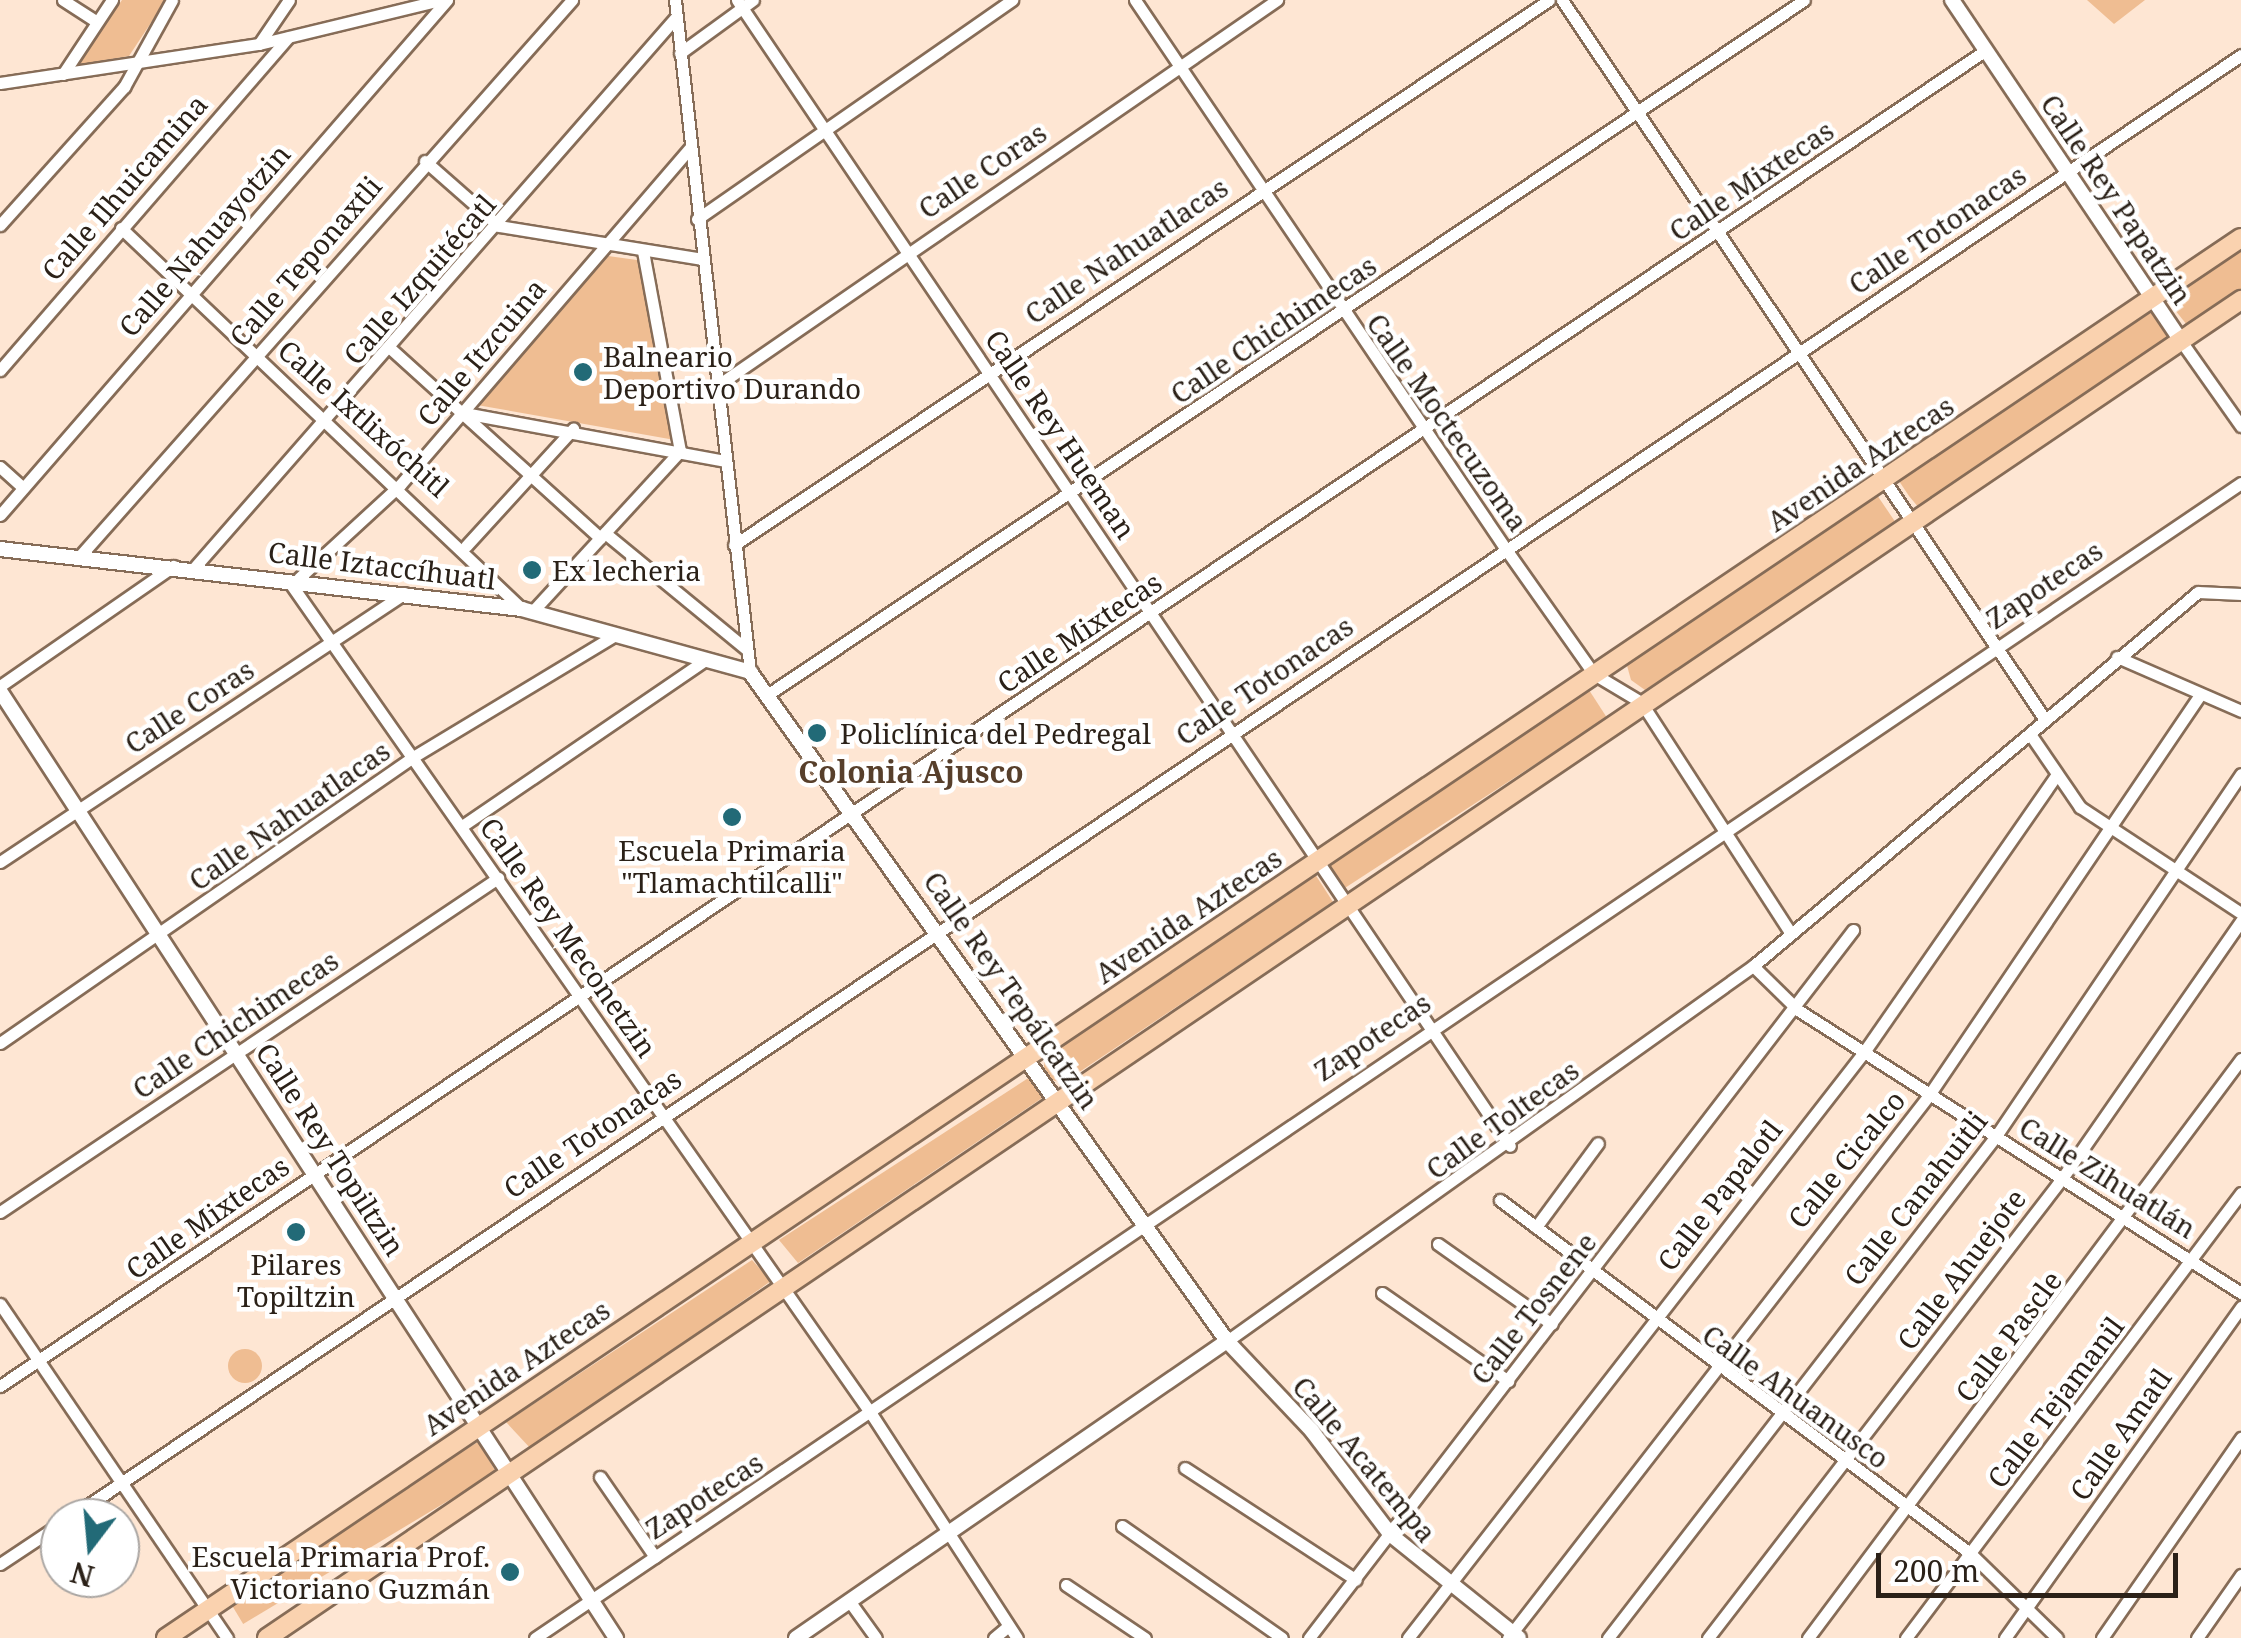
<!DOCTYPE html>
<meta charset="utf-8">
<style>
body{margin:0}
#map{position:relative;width:2241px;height:1638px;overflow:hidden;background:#fee6d3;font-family:"Noto Serif",serif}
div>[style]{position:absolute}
.green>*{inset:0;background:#efbd92;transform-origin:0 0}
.round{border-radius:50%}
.roads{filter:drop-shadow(2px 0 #866c57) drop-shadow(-2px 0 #866c57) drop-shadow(0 2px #866c57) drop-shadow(0 -2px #866c57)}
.minor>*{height:11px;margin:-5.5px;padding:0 5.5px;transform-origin:5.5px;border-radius:5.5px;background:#fff}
.tertiary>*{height:14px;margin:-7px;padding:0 7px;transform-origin:7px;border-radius:7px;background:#fff}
.primary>*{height:18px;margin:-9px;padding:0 9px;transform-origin:9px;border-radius:9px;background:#fad2af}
.dots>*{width:28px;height:28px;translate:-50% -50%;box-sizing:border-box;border:5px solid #fff;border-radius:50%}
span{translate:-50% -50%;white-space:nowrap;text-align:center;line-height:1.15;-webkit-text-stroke:9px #fff;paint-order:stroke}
.street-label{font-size:28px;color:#2b2118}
.poi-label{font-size:28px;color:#2b2118}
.left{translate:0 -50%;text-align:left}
.right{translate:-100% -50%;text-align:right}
.neighbourhood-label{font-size:30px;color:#573f2b;font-weight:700}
.north{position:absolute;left:40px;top:1498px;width:100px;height:100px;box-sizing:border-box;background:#fff;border:2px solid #aaa6a3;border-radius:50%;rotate:196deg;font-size:28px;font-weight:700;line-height:40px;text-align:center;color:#2b2118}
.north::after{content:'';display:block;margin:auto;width:35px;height:45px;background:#226a77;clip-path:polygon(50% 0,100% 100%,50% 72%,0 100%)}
.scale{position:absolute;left:1876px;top:1553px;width:302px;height:45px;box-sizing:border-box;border:5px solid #2b2118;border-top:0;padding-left:12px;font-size:30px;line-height:35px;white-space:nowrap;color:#2b2118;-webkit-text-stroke:8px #fff;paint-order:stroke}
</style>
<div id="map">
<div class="green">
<i style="clip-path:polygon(122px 0,166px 0,129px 56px,77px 65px)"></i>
<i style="clip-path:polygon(2087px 0,2145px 0,2114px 24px)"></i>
<i style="clip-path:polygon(2241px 251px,2241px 290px,2187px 325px,2167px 300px)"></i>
<i style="clip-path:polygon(601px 255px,644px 261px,675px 440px,477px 405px)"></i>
<i style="clip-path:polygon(2151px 308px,2171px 336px,1919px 508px,1909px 496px,1899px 481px)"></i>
<i style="clip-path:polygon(1877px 495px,1896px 523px,1645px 690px,1631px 680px,1626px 662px)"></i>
<i style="left:1589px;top:690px;width:33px;height:313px;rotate:57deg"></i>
<i style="clip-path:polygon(1313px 871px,1333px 902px,1063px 1083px,1044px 1078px,1044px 1058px)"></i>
<i style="clip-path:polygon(1033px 1075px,1051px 1092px,798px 1263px,779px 1240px)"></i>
<i style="clip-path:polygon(752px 1260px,771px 1281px,531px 1449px,506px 1422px)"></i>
<i class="round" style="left:228px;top:1349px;width:34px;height:34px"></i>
<i style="left:478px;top:1442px;width:35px;height:295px;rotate:59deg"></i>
</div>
<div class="roads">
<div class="minor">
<i style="left:63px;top:0;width:40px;rotate:32.9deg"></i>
<i style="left:675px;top:0;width:676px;rotate:83.63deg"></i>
<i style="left:737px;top:0;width:1382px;rotate:56deg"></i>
<i style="left:1135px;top:0;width:661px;rotate:55.97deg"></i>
<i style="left:1505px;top:548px;width:154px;rotate:54.8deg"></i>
<i style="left:1594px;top:674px;width:55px;rotate:30.8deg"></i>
<i style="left:1641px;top:702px;width:276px;rotate:57.1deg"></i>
<i style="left:1562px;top:0;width:865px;rotate:56.13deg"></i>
<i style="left:259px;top:44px;width:53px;rotate:-55.7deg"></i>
<i style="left:680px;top:53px;width:90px;rotate:-36deg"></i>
<i style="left:63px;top:74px;width:89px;rotate:-56.5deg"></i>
<i style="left:0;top:83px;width:262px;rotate:-8.6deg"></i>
<i style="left:259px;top:44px;width:187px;rotate:-13.6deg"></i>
<i style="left:425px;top:161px;width:98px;rotate:41.3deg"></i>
<i style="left:499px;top:226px;width:207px;rotate:9.2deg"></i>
<i style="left:697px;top:219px;width:384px;rotate:-34.8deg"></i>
<i style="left:0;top:225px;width:186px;rotate:-48.1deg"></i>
<i style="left:124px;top:87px;width:99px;rotate:-61.1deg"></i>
<i style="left:121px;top:228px;width:553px;rotate:43.53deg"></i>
<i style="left:2181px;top:341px;width:104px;rotate:54.8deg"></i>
<i style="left:391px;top:349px;width:282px;rotate:42.1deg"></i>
<i style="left:0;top:370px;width:440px;rotate:-49.1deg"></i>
<i style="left:718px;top:385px;width:679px;rotate:-34.56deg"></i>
<i style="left:464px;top:413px;width:265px;rotate:10.4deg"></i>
<i style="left:0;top:467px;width:31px;rotate:42deg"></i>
<i style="left:0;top:515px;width:682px;rotate:-49.04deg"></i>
<i style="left:605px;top:533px;width:183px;rotate:39.4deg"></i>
<i style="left:734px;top:545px;width:980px;rotate:-33.77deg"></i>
<i style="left:466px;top:546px;width:159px;rotate:-47.6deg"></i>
<i style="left:79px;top:557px;width:744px;rotate:-48.49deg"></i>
<i style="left:194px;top:568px;width:732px;rotate:-48.82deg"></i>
<i style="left:299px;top:578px;width:137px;rotate:-42.6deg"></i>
<i style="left:400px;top:485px;width:446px;rotate:-49.3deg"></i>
<i style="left:288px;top:580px;width:1019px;rotate:55.03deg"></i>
<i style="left:872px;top:1415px;width:266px;rotate:57deg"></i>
<i style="left:532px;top:612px;width:219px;rotate:-47.4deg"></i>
<i style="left:680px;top:451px;width:202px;rotate:-100.5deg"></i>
<i style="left:2117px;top:657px;width:135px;rotate:23.5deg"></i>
<i style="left:0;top:686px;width:211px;rotate:-34.7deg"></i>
<i style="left:767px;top:695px;width:1248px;rotate:-33.83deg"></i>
<i style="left:2032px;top:737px;width:85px;rotate:55.6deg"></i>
<i style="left:2080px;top:807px;width:193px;rotate:33.4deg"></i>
<i style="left:462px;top:826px;width:294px;rotate:-34.3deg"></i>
<i style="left:0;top:862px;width:486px;rotate:-33.6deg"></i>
<i style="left:1753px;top:966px;width:63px;rotate:44.4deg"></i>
<i style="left:1798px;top:1010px;width:526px;rotate:32.57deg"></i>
<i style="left:0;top:1043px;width:502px;rotate:-34.7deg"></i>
<i style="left:413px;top:757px;width:232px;rotate:-31.1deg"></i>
<i style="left:1500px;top:1200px;width:589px;rotate:36.93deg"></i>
<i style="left:1971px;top:1554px;width:120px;rotate:44.3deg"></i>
<i style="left:0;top:1212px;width:600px;rotate:-33.85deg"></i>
<i style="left:1536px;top:1227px;width:104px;rotate:-53.6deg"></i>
<i style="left:1438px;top:1244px;width:139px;rotate:35.1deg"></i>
<i style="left:1382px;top:1293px;width:154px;rotate:34.9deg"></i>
<i style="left:0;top:1304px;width:404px;rotate:55.8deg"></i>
<i style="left:1227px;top:1341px;width:646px;rotate:-35.49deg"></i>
<i style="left:1753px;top:966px;width:581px;rotate:-40.05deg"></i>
<i style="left:2198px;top:592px;width:43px;rotate:2.7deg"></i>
<i style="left:0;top:1386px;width:2394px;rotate:-33.93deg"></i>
<i style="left:1185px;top:1468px;width:204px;rotate:33.2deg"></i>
<i style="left:600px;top:1477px;width:97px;rotate:55.5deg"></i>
<i style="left:69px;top:1518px;width:2619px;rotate:-33.96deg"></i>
<i style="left:1122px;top:1526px;width:195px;rotate:35deg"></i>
<i style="left:0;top:1564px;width:72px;rotate:-33.7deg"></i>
<i style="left:1066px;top:1585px;width:95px;rotate:33.9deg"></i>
<i style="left:850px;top:1602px;width:44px;rotate:54.2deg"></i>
<i style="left:535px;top:1638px;width:2060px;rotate:-34.1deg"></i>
<i style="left:994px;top:1638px;width:16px;rotate:-40deg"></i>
<i style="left:1309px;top:1638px;width:893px;rotate:-52.46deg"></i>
<i style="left:1408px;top:1638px;width:743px;rotate:-52.11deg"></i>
<i style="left:1864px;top:1052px;width:338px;rotate:-55.2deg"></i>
<i style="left:1508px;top:1638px;width:687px;rotate:-52.21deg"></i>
<i style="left:1929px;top:1095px;width:483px;rotate:-55.9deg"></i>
<i style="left:1608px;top:1638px;width:634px;rotate:-52.3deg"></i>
<i style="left:1996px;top:1136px;width:437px;rotate:-55.9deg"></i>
<i style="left:1708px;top:1638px;width:582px;rotate:-52.4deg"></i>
<i style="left:2063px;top:1177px;width:312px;rotate:-55.2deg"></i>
<i style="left:1808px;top:1638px;width:723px;rotate:-53.21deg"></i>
<i style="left:1906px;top:1638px;width:557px;rotate:-53.03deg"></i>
<i style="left:2005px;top:1638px;width:407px;rotate:-54.5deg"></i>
<i style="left:2102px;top:1638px;width:244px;rotate:-55.2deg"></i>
<i style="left:2197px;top:1638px;width:77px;rotate:-55.1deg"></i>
</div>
<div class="tertiary">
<i style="left:1952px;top:0;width:411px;rotate:56.1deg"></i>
<i style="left:0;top:549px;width:525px;rotate:6.56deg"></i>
<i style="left:522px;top:609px;width:237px;rotate:15.4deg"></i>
<i style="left:750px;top:672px;width:822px;rotate:54.51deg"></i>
<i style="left:1227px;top:1341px;width:124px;rotate:46.6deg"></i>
<i style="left:1312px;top:1431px;width:131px;rotate:52.8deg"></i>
<i style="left:1391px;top:1535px;width:164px;rotate:38.8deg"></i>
<i style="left:0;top:691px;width:1130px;rotate:56.96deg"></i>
<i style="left:796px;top:1638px;width:523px;rotate:-34.57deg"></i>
</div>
<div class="primary">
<i style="left:166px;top:1638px;width:2503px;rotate:-34.01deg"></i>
<i style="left:267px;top:1638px;width:2385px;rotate:-34.13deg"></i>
</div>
</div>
<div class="dots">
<i style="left:583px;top:372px;background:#226a77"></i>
<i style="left:532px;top:570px;background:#226a77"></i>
<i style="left:817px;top:733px;background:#226a77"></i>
<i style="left:732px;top:817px;background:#226a77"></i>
<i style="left:296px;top:1232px;background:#226a77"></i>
<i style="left:510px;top:1572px;background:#226a77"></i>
</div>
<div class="street-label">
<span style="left:982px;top:170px;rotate:-34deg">Calle Coras</span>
<span style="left:1751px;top:180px;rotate:-34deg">Calle Mixtecas</span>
<span style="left:124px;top:187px;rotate:-49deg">Calle Ilhuicamina</span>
<span style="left:2117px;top:199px;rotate:56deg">Calle Rey Papatzin</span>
<span style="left:1937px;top:229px;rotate:-34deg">Calle Totonacas</span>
<span style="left:204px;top:240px;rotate:-49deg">Calle Nahuayotzin</span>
<span style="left:1126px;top:250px;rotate:-34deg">Calle Nahuatlacas</span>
<span style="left:305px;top:261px;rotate:-49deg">Calle Teponaxtli</span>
<span style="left:419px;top:279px;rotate:-49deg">Calle Izquitécatl</span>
<span style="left:1273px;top:329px;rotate:-34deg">Calle Chichimecas</span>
<span style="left:481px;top:352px;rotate:-50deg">Calle Itzcuina</span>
<span style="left:364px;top:418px;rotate:42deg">Calle Ixtlixóchitl</span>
<span style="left:1448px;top:422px;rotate:55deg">Calle Moctecuzoma</span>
<span style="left:1061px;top:434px;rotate:56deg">Calle Rey Hueman</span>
<span style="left:1860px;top:463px;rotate:-34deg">Avenida Aztecas</span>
<span style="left:382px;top:565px;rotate:7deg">Calle Iztaccíhuatl</span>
<span style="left:2044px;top:584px;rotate:-34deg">Zapotecas</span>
<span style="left:1079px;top:632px;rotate:-34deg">Calle Mixtecas</span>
<span style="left:1264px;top:680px;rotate:-34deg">Calle Totonacas</span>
<span style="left:189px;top:706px;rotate:-33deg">Calle Coras</span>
<span style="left:289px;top:815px;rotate:-35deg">Calle Nahuatlacas</span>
<span style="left:1188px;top:915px;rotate:-34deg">Avenida Aztecas</span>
<span style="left:569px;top:937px;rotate:55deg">Calle Rey Meconetzin</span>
<span style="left:1012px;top:990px;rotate:55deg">Calle Rey Tepálcatzin</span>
<span style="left:235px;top:1024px;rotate:-34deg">Calle Chichimecas</span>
<span style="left:1372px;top:1036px;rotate:-34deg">Zapotecas</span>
<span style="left:1502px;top:1119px;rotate:-36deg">Calle Toltecas</span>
<span style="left:592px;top:1133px;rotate:-34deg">Calle Totonacas</span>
<span style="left:331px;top:1149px;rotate:57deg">Calle Rey Topiltzin</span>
<span style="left:1846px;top:1159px;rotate:-51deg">Calle Cicalco</span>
<span style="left:2108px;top:1177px;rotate:32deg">Calle Zihuatlán</span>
<span style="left:1719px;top:1195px;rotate:-52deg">Calle Papalotl</span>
<span style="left:1915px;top:1198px;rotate:-52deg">Calle Canahuitli</span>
<span style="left:207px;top:1217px;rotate:-35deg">Calle Mixtecas</span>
<span style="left:1961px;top:1269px;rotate:-53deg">Calle Ahuejote</span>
<span style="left:1533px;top:1308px;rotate:-52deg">Calle Tosnene</span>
<span style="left:2008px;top:1336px;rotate:-53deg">Calle Pascle</span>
<span style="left:516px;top:1367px;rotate:-34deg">Avenida Aztecas</span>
<span style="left:1796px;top:1396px;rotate:36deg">Calle Ahuanusco</span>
<span style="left:2055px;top:1402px;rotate:-53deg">Calle Tejamanil</span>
<span style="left:2120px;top:1434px;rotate:-55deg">Calle Amatl</span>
<span style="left:1365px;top:1459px;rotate:50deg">Calle Acatempa</span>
<span style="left:704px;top:1495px;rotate:-33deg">Zapotecas</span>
</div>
<div class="poi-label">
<span class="left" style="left:603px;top:372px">Balneario<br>Deportivo Durando</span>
<span class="left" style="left:552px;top:570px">Ex lecheria</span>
<span class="left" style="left:840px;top:733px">Policlínica del Pedregal</span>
<span style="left:732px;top:866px">Escuela Primaria<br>"Tlamachtilcalli"</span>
<span style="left:296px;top:1280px">Pilares<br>Topiltzin</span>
<span class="right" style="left:490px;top:1572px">Escuela Primaria Prof.<br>Victoriano Guzmán</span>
</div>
<div class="neighbourhood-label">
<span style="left:911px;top:772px">Colonia Ajusco</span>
</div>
<div class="north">N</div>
<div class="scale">200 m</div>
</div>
